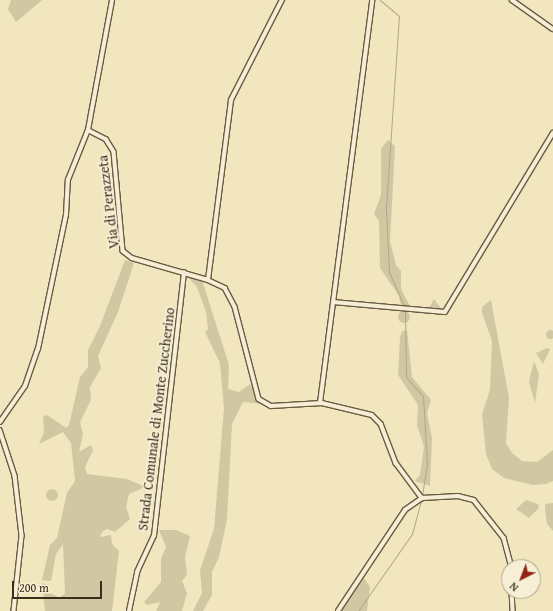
<!DOCTYPE html>
<style>
body{margin:0}
#map{position:relative;width:553px;height:611px;overflow:hidden;background:#f1e6be;font-family:"Gentium Book Plus",serif}
div>[style]{position:absolute}
.green>*{inset:0;background:#d2c7a3}
.round{border-radius:50%}
.stream>*{height:1px;margin:-0.5px;padding:0 0.5px;transform-origin:0.5px;border-radius:0.5px;background:#b4a787}
.roads{filter:drop-shadow(1px 0 #6a5b45) drop-shadow(-1px 0 #6a5b45) drop-shadow(0 1px #6a5b45) drop-shadow(0 -1px #6a5b45)}
.minor>*{height:3.5px;margin:-1.75px;padding:0 1.75px;transform-origin:1.75px;border-radius:1.75px;background:#f6efd5}
span{translate:-50% -50%;white-space:nowrap;text-align:center;line-height:1.15;-webkit-text-stroke:3.5px #f6efd5;paint-order:stroke}
.street-label{font-size:14px;color:#3d2d1d}
.north{position:absolute;left:501px;top:559px;width:40px;height:40px;box-sizing:border-box;background:#f6efd5;border:1px solid #aca18b;border-radius:50%;rotate:222deg;font-size:11px;font-weight:700;line-height:16px;text-align:center;color:#3d2d1d}
.north::after{content:'';display:block;margin:auto;width:14px;height:18px;background:#8f2418;clip-path:polygon(50% 0,100% 100%,50% 72%,0 100%)}
.scale{position:absolute;left:12px;top:581px;width:90px;height:18px;box-sizing:border-box;border:2px solid #3d2d1d;border-top:0;padding-left:5px;font-size:12px;line-height:14px;white-space:nowrap;color:#3d2d1d;-webkit-text-stroke:3px #f6efd5;paint-order:stroke}
</style>
<div id="map">
<div class="green">
<i style="clip-path:polygon(11px 0,42px 0,16px 22px,8px 9px)"></i>
<i style="clip-path:polygon(388px 140px,395px 146px,390px 241px,396px 265px,401px 271px,401px 289px,410px 306px,429px 308px,434px 299px,442px 310px,401px 307px,399px 296px,380px 268px,379px 221px,374px 214px,381px 195px,381px 149px)"></i>
<i style="clip-path:polygon(125px 260px,134px 263px,118px 312px,98px 356px,101px 368px,90px 387px,91px 400px,80px 422px,83px 434px,79px 452px,91px 445px,93px 450px,85px 467px,87px 474px,127px 479px,145px 487px,129px 494px,126px 507px,130px 519px,115px 532px,107px 529px,102px 532px,100px 537px,111px 535px,112px 544px,119px 551px,112px 611px,45px 611px,42px 583px,48px 585px,50px 593px,60px 598px,65px 593px,63px 544px,56px 554px,51px 581px,42px 580px,50px 545px,57px 538px,67px 493px,75px 481px,71px 443px,63px 432px,39px 444px,44px 432px,43px 417px,47px 415px,66px 428px,69px 425px,80px 377px,88px 367px,88px 350px,100px 326px)"></i>
<i style="clip-path:polygon(188px 277px,202px 280px,229px 365px,228px 389px,239px 392px,250px 384px,262px 404px,243px 402px,232px 424px,227px 519px,219px 557px,212px 572px,212px 595px,203px 611px,193px 611px,202px 593px,200px 570px,214px 529px,224px 408px,220px 363px,205px 332px,208px 329px,206px 312px,197px 287px)"></i>
<i style="clip-path:polygon(491px 300px,509px 398px,506px 443px,512px 453px,522px 461px,537px 462px,553px 450px,553px 481px,546px 484px,533px 485px,504px 478px,492px 469px,486px 454px,482px 414px,490px 390px,492px 341px,482px 313px,482px 307px)"></i>
<i class="round" style="left:398px;top:311px;width:12px;height:12px"></i>
<i class="round" style="left:545.5px;top:329.5px;width:9px;height:9px"></i>
<i style="clip-path:polygon(407px 330px,412px 377px,431px 400px,427px 413px,432px 438px,430px 486px,415px 481px,420px 475px,424px 447px,417px 425px,418px 405px,398px 375px,400px 337px,402px 331px)"></i>
<i style="clip-path:polygon(547px 348px,550px 349px,543px 364px,536px 353px)"></i>
<i style="clip-path:polygon(534px 361px,539px 374px,535px 403px,529px 382px)"></i>
<i class="round" style="left:46px;top:489px;width:12px;height:12px"></i>
<i style="clip-path:polygon(526px 500px,538px 504px,539px 508px,529px 518px,516px 509px)"></i>
<i style="clip-path:polygon(553px 503px,553px 531px,547px 524px,545px 509px,545px 504px)"></i>
<i style="clip-path:polygon(159px 530px,176px 530px,190px 536px,185px 557px,187px 575px,182px 581px,187px 593px,182px 611px,156px 611px,160px 602px,147px 605px,144px 602px,161px 582px,161px 559px,166px 547px)"></i>
<i style="clip-path:polygon(364px 578px,370px 587px,367px 611px,340px 611px)"></i>
</div>
<div class="stream">
<i style="left:380px;top:0;width:25px;rotate:40deg"></i>
<i style="left:399px;top:16px;width:193px;rotate:93.9deg"></i>
<i style="left:386px;top:209px;width:63px;rotate:87.3deg"></i>
<i style="left:389px;top:272px;width:39px;rotate:66deg"></i>
<i style="left:405px;top:311px;width:66px;rotate:89.1deg"></i>
<i style="left:406px;top:377px;width:25px;rotate:48deg"></i>
<i style="left:423px;top:396px;width:68px;rotate:86.6deg"></i>
<i style="left:427px;top:464px;width:33px;rotate:99deg"></i>
<i style="left:358px;top:611px;width:94px;rotate:-55deg"></i>
<i style="left:412px;top:534px;width:35px;rotate:-75deg"></i>
</div>
<div class="roads">
<div class="minor">
<i style="left:512px;top:0;width:50px;rotate:35.3deg"></i>
<i style="left:88px;top:130px;width:20px;rotate:27deg"></i>
<i style="left:106px;top:139px;width:15px;rotate:58deg"></i>
<i style="left:114px;top:152px;width:99px;rotate:84.8deg"></i>
<i style="left:123px;top:251px;width:11px;rotate:38deg"></i>
<i style="left:132px;top:258px;width:79px;rotate:16.1deg"></i>
<i style="left:208px;top:280px;width:19px;rotate:25deg"></i>
<i style="left:225px;top:288px;width:21px;rotate:62deg"></i>
<i style="left:235px;top:307px;width:95px;rotate:75.4deg"></i>
<i style="left:259px;top:399px;width:14px;rotate:30deg"></i>
<i style="left:271px;top:406px;width:51px;rotate:-3.4deg"></i>
<i style="left:322px;top:403px;width:51px;rotate:13.5deg"></i>
<i style="left:372px;top:415px;width:13px;rotate:45deg"></i>
<i style="left:381px;top:424px;width:42px;rotate:69deg"></i>
<i style="left:396px;top:463px;width:44px;rotate:53.4deg"></i>
<i style="left:422px;top:498px;width:36px;rotate:-3deg"></i>
<i style="left:458px;top:496px;width:16px;rotate:14deg"></i>
<i style="left:474px;top:500px;width:48px;rotate:51.7deg"></i>
<i style="left:504px;top:538px;width:30px;rotate:75deg"></i>
<i style="left:208px;top:280px;width:181px;rotate:-82.7deg"></i>
<i style="left:231px;top:100px;width:112px;rotate:-63deg"></i>
<i style="left:333px;top:302px;width:112px;rotate:5.1deg"></i>
<i style="left:445px;top:312px;width:209px;rotate:-58.9deg"></i>
<i style="left:320px;top:403px;width:406px;rotate:-82.6deg"></i>
<i style="left:0;top:422px;width:44px;rotate:-55.2deg"></i>
<i style="left:25px;top:386px;width:39px;rotate:-71deg"></i>
<i style="left:38px;top:349px;width:137px;rotate:-78.2deg"></i>
<i style="left:66px;top:215px;width:35px;rotate:-87deg"></i>
<i style="left:68px;top:180px;width:54px;rotate:-68.2deg"></i>
<i style="left:88px;top:130px;width:132px;rotate:-79.5deg"></i>
<i style="left:0;top:430px;width:48px;rotate:71.9deg"></i>
<i style="left:15px;top:476px;width:60px;rotate:83.3deg"></i>
<i style="left:22px;top:536px;width:75px;rotate:96.1deg"></i>
<i style="left:512px;top:591px;width:20px;rotate:87deg"></i>
<i style="left:129px;top:611px;width:40px;rotate:-78deg"></i>
<i style="left:137px;top:572px;width:40px;rotate:-65deg"></i>
<i style="left:154px;top:536px;width:265px;rotate:-83.5deg"></i>
<i style="left:338px;top:611px;width:121px;rotate:-56.4deg"></i>
<i style="left:405px;top:510px;width:21px;rotate:-35deg"></i>
</div>
</div>
<div class="street-label">
<span style="left:108px;top:202px;rotate:-97deg">Via di Perazzeta</span>
<span style="left:156px;top:419px;rotate:-83deg">Strada Comunale di Monte Zuccherino</span>
</div>
<div class="north">N</div>
<div class="scale">200 m</div>
</div>
